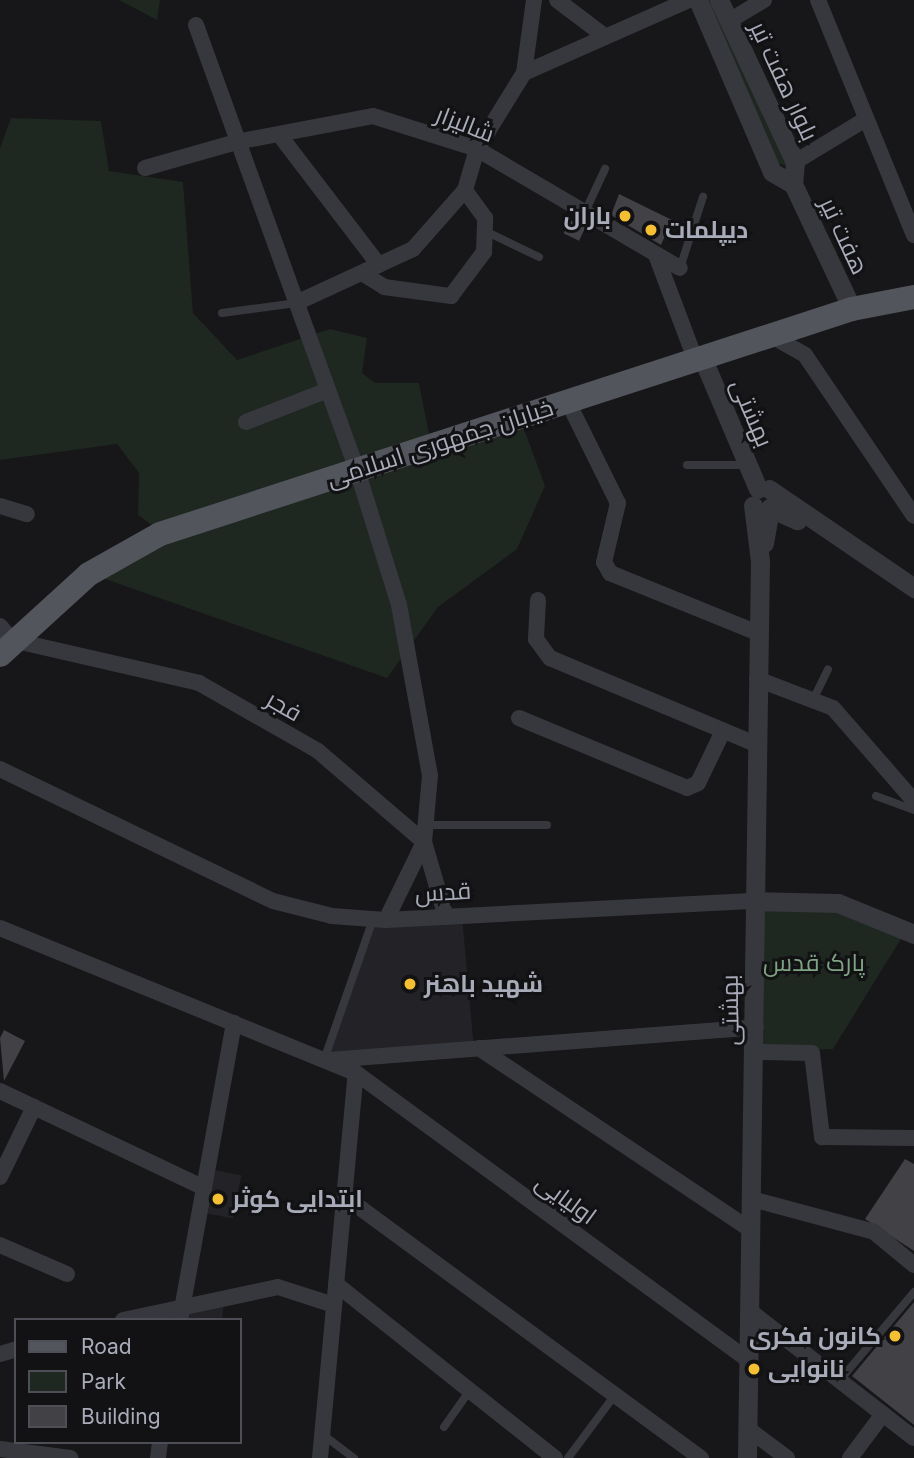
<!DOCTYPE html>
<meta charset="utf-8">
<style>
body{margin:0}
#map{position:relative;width:914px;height:1458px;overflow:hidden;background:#171618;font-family:Inter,Cairo,sans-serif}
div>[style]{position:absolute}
.built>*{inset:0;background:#232226;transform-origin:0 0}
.green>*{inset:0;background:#1e2720}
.building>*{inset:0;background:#414146;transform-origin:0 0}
.service>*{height:8px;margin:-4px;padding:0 4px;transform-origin:4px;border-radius:4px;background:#37383e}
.minor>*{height:16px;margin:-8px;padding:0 8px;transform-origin:8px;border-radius:8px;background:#37383e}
.tertiary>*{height:19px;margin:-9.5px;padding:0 9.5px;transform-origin:9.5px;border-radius:9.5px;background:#37383e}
.primary>*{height:24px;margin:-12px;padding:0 12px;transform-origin:12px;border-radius:12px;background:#53555d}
.dots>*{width:19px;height:19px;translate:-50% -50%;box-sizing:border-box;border:4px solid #121114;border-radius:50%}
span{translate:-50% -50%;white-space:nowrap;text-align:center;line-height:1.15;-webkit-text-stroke:6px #121114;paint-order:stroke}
.street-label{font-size:24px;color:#a8acb9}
.poi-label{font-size:24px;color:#a8acb9;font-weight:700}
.right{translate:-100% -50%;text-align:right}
.left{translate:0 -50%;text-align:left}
.park-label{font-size:24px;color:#7fa484}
.legend{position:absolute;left:14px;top:1318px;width:228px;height:126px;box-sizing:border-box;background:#121114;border:2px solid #4e4f56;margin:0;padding:9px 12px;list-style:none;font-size:21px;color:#a8acb9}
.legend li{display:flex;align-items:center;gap:14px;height:35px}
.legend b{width:35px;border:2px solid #4e4f56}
</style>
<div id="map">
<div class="built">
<i style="clip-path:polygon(462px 916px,474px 1049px,325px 1060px,373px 919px)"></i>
<i style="left:204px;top:1168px;width:38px;height:44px;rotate:11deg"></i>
<i style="clip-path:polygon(225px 1296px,222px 1320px,180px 1320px,182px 1303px)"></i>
</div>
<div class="green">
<i style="clip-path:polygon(119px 0,160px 0,157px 20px)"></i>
<i style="clip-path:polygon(700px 0,719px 0,799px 171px,772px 161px)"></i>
<i style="clip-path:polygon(11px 118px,101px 121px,109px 171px,183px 182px,193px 313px,237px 360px,330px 329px,367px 338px,362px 373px,375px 383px,419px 383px,430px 439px,157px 529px,138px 515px,139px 473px,117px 444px,0 460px,0 148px)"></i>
<i style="clip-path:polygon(520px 418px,545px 486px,517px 549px,438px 607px,387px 678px,91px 574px,161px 536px)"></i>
<i style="clip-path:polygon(752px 901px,838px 903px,907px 929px,833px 1049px,755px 1052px)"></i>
</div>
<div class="building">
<i style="clip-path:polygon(619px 194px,672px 220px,661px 245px,611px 215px)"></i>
<i style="left:570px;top:220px;width:17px;height:15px;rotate:25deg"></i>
<i style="clip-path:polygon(4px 1030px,25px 1041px,4px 1081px,0 1038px)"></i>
<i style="clip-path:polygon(905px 1159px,914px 1164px,914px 1251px,865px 1219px)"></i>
<i style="clip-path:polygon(914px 1302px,914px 1425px,852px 1376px)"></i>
</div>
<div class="service">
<i style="left:584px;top:214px;width:50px;rotate:-65deg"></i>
<i style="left:485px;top:231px;width:60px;rotate:25.7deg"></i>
<i style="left:680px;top:268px;width:75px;rotate:-72.1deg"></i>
<i style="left:222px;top:313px;width:75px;rotate:-7.7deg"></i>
<i style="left:687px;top:465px;width:61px"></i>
<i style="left:813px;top:700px;width:34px;rotate:-64deg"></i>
<i style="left:876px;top:796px;width:40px;rotate:20.2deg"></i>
<i style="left:425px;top:825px;width:122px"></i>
<i style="left:324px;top:1060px;width:149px;rotate:-70.8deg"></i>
<i style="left:840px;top:1380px;width:115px;rotate:-49.9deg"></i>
<i style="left:444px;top:1427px;width:45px;rotate:-54.9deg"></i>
<i style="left:322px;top:1434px;width:40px;rotate:37deg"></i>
<i style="left:568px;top:1458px;width:79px;rotate:-53.3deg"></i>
</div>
<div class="minor">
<i style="left:557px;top:0;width:61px;rotate:37.1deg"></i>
<i style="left:818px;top:0;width:254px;rotate:67.8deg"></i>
<i style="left:729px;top:21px;width:41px;rotate:-31deg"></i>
<i style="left:196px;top:25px;width:473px;rotate:70.1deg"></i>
<i style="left:357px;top:470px;width:141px;rotate:72.7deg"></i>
<i style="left:399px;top:605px;width:173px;rotate:79.7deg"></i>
<i style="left:430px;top:775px;width:67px;rotate:95.1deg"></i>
<i style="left:424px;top:842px;width:78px;rotate:73.7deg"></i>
<i style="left:524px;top:73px;width:180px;rotate:-23.9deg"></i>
<i style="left:281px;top:137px;width:161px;rotate:52.6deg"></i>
<i style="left:795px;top:162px;width:83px;rotate:-31.2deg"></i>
<i style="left:145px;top:168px;width:95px;rotate:-15.9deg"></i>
<i style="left:236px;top:142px;width:139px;rotate:-10.7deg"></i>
<i style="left:373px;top:116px;width:109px;rotate:17.6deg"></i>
<i style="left:477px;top:149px;width:235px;rotate:30.4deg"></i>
<i style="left:656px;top:255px;width:111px;rotate:69.4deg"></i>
<i style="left:362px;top:273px;width:26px;rotate:32deg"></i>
<i style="left:384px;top:287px;width:68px;rotate:7.7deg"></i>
<i style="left:451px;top:296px;width:55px;rotate:-53.1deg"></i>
<i style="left:484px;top:252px;width:34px;rotate:-88deg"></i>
<i style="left:485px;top:218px;width:34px;rotate:-126deg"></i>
<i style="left:296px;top:303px;width:129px;rotate:-24.8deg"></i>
<i style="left:413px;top:249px;width:79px;rotate:-48.6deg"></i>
<i style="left:465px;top:190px;width:43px;rotate:-73.7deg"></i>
<i style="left:477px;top:149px;width:89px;rotate:-58.3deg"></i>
<i style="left:524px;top:73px;width:74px;rotate:-82.2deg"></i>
<i style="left:770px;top:335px;width:40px;rotate:29.7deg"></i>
<i style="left:805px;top:355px;width:194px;rotate:55.9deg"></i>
<i style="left:568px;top:402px;width:113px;rotate:63.7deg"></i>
<i style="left:618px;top:503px;width:61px;rotate:103.3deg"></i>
<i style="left:604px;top:562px;width:13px;rotate:61deg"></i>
<i style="left:610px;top:573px;width:160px;rotate:22.1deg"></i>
<i style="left:246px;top:422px;width:88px;rotate:-21.3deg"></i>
<i style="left:0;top:506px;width:28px;rotate:17deg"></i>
<i style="left:538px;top:600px;width:39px;rotate:93deg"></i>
<i style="left:536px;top:639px;width:24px;rotate:54deg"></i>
<i style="left:550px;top:658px;width:223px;rotate:22.7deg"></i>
<i style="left:0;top:626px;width:18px;rotate:49deg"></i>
<i style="left:12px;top:640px;width:192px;rotate:12.9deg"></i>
<i style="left:199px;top:683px;width:137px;rotate:29.7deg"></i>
<i style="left:318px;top:751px;width:140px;rotate:40.6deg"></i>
<i style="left:757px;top:679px;width:81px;rotate:20.9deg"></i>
<i style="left:833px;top:708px;width:123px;rotate:48.9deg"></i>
<i style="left:519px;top:718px;width:182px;rotate:22.6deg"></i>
<i style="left:687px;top:788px;width:12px;rotate:-24deg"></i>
<i style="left:698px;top:783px;width:58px;rotate:-64.3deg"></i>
<i style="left:0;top:769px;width:303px;rotate:25.8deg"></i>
<i style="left:273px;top:901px;width:61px;rotate:14.3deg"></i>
<i style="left:332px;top:916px;width:54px;rotate:4.2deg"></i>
<i style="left:386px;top:920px;width:365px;rotate:-3deg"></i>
<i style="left:386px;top:920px;width:87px;rotate:-64deg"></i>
<i style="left:0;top:928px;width:384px;rotate:22.2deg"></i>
<i style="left:356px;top:1073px;width:487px;rotate:36.2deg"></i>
<i style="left:479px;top:1048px;width:327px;rotate:33.8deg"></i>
<i style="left:755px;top:1052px;width:57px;rotate:1deg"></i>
<i style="left:812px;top:1053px;width:85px;rotate:83.2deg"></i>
<i style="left:822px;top:1137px;width:92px;rotate:0.6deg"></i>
<i style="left:329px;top:1060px;width:428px;rotate:-4.4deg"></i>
<i style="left:0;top:1091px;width:221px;rotate:25.4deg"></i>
<i style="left:0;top:1177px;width:78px;rotate:-64.1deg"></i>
<i style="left:344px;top:1196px;width:443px;rotate:36.3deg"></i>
<i style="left:752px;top:1199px;width:126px;rotate:15.1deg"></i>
<i style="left:874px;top:1232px;width:52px;rotate:39.5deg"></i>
<i style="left:0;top:1245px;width:73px;rotate:23.4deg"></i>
<i style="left:336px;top:1284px;width:280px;rotate:38.5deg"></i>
<i style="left:750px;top:1311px;width:207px;rotate:37.8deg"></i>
<i style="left:123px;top:1320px;width:158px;rotate:-12deg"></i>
<i style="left:278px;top:1287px;width:59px;rotate:17.8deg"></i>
<i style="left:180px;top:1320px;width:302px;rotate:-79.7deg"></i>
<i style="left:0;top:1354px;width:17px;rotate:-17deg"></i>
<i style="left:747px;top:1428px;width:50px;rotate:36.9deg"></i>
<i style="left:0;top:1449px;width:71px;rotate:7.3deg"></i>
<i style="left:158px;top:1458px;width:16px;rotate:-83deg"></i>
<i style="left:320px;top:1458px;width:387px;rotate:-84.7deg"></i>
<i style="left:850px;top:1458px;width:55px;rotate:-53.1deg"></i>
</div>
<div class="tertiary">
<i style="left:698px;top:0;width:187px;rotate:66.7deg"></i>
<i style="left:772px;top:172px;width:24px;rotate:30deg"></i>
<i style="left:719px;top:0;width:179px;rotate:64.9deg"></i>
<i style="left:795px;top:162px;width:22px;rotate:95deg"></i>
<i style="left:793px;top:184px;width:138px;rotate:64.7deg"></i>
<i style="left:702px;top:357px;width:143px;rotate:67deg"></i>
<i style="left:769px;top:489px;width:176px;rotate:34.3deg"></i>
<i style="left:764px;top:543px;width:36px;rotate:-80deg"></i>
<i style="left:770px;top:508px;width:30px;rotate:24deg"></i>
<i style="left:751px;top:901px;width:87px;rotate:1.3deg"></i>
<i style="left:838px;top:903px;width:82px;rotate:22.2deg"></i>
<i style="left:747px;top:1458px;width:897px;rotate:-89.17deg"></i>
<i style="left:760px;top:561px;width:56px;rotate:-97.1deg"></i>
</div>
<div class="primary">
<i style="left:0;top:655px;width:120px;rotate:-42.3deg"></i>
<i style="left:89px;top:574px;width:81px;rotate:-29.4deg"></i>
<i style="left:160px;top:534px;width:728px;rotate:-18.01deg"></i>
<i style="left:852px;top:309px;width:63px;rotate:-11deg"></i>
</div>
<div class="dots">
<i style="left:625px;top:216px;background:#f4bf33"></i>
<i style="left:651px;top:230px;background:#f4bf33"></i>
<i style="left:410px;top:984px;background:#f4bf33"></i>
<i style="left:218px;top:1199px;background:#f4bf33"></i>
<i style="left:895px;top:1336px;background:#f4bf33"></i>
<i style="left:754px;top:1369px;background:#f4bf33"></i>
</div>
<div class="street-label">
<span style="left:784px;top:81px;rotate:65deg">بلوار هفت تیر</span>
<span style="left:465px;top:124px;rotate:21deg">شالیزار</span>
<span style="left:844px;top:236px;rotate:65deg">هفت تیر</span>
<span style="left:752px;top:413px;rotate:67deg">بهشتی</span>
<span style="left:440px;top:443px;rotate:-18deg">خیابان جمهوری اسلامی</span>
<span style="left:284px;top:706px;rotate:30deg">فجر</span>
<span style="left:443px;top:892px;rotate:-3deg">قدس</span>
<span style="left:730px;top:1010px;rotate:-91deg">بهشتی</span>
<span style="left:566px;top:1199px;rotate:36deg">اولیایی</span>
</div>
<div class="poi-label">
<span class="right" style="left:611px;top:216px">باران</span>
<span class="left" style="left:665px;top:230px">دیپلمات</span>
<span class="left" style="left:424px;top:984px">شهید باهنر</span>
<span class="left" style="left:232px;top:1199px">ابتدایی کوثر</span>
<span class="right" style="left:881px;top:1336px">کانون فکری</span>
<span class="left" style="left:768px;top:1369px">نانوایی</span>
</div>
<div class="park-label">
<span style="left:814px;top:963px">پارک قدس</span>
</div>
<ul class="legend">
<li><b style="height:9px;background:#53555d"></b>Road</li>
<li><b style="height:19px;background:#1e2720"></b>Park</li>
<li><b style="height:19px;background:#414146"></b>Building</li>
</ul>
</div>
